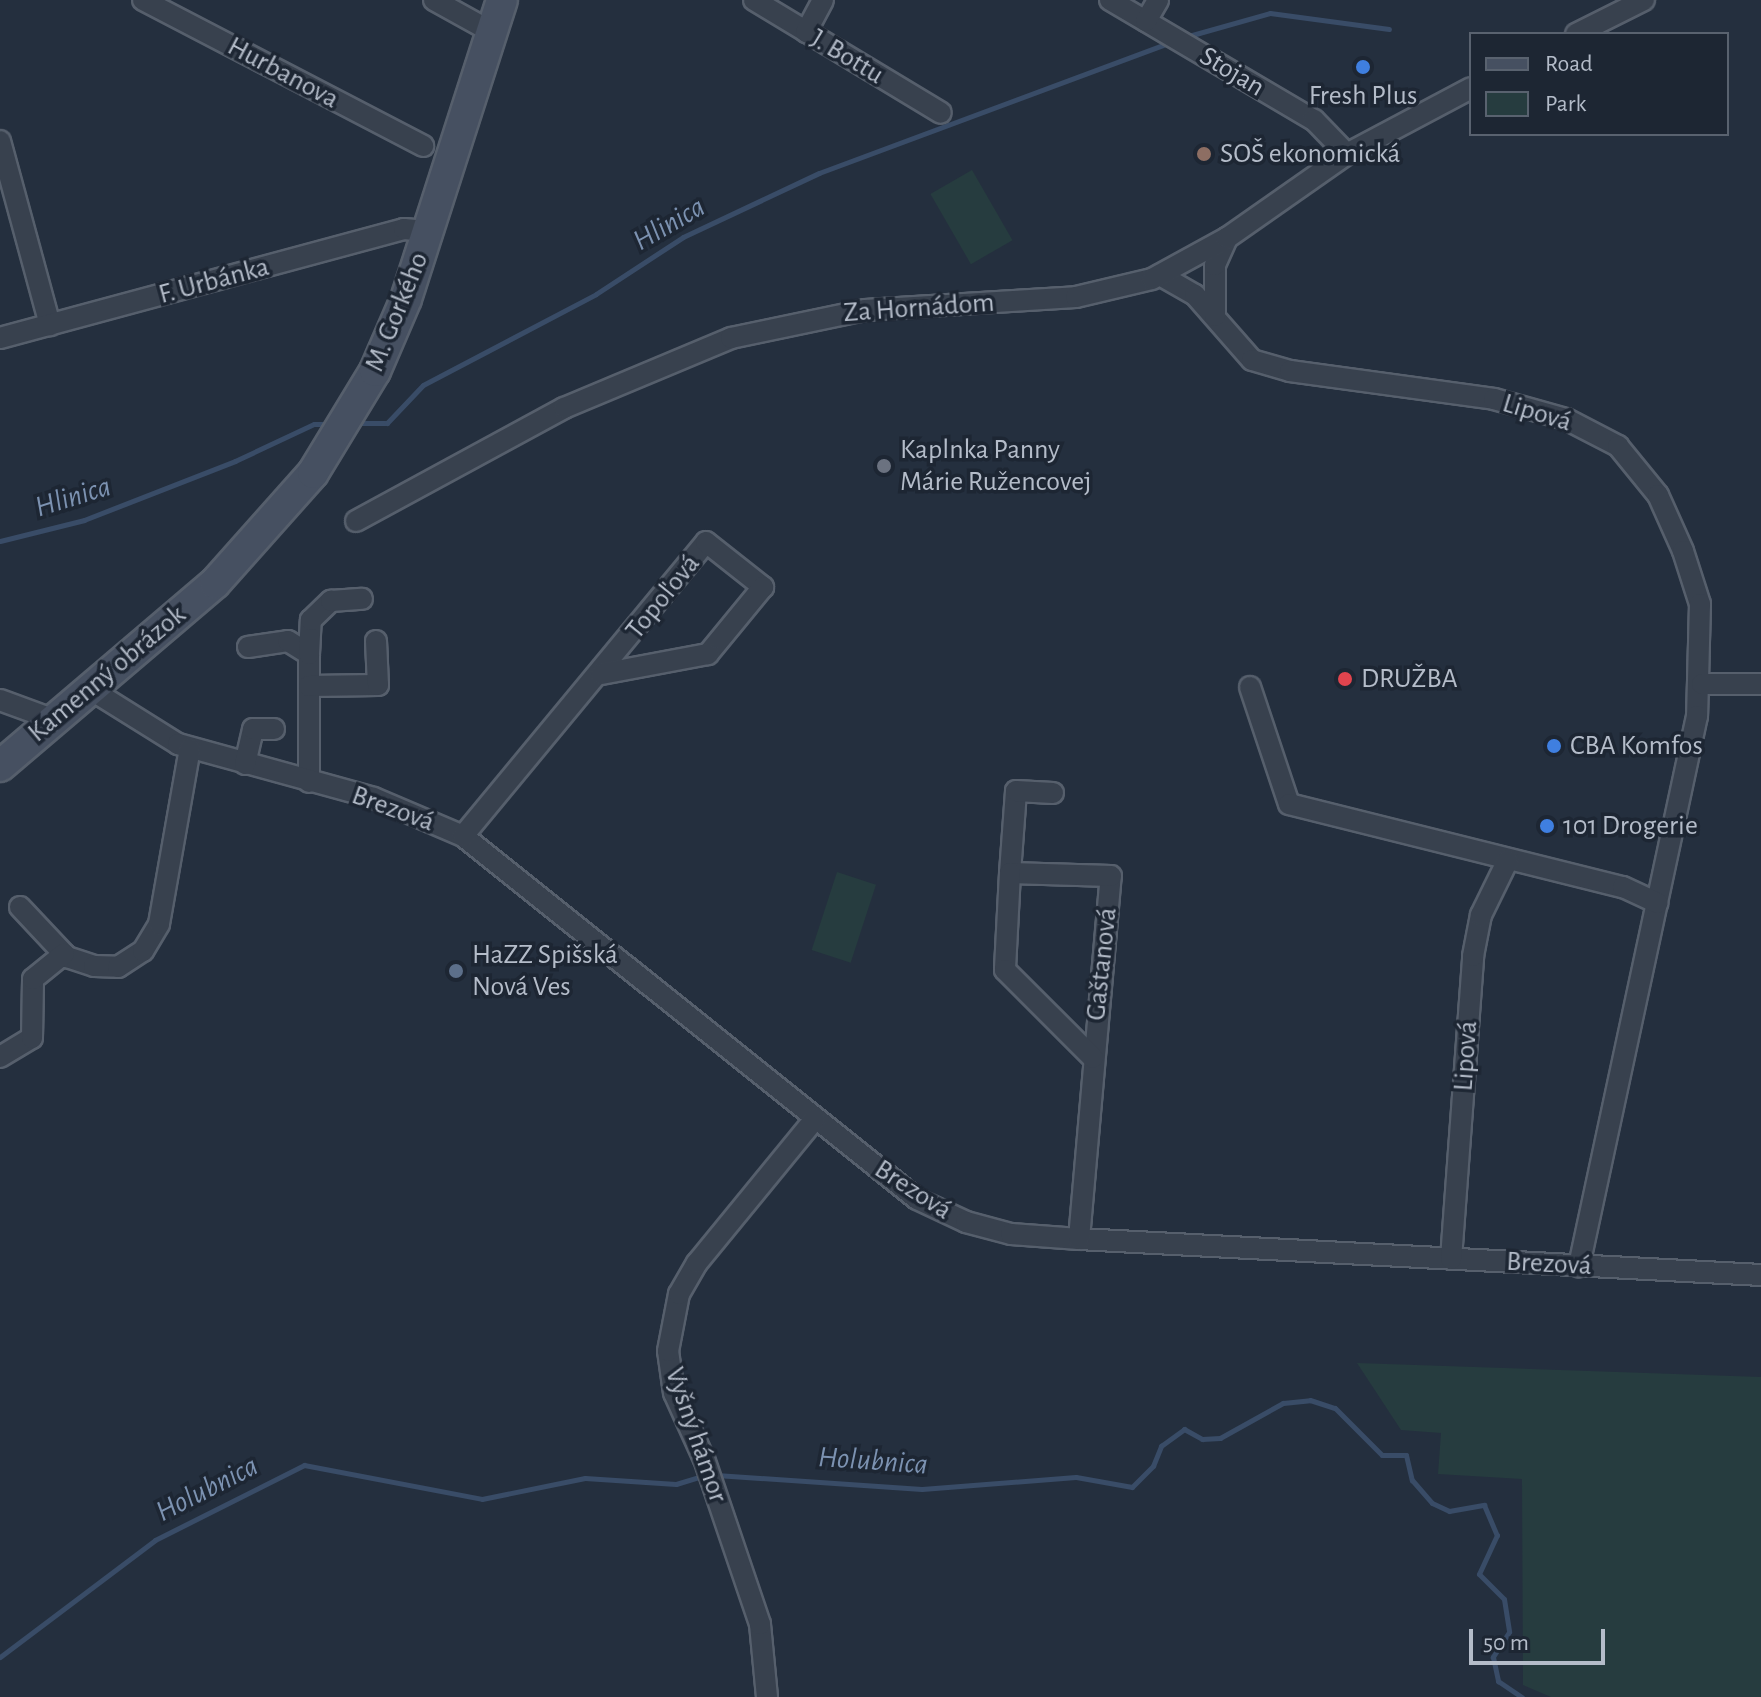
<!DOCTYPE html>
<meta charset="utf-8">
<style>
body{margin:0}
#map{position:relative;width:1761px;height:1697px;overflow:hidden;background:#242f3e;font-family:"Alegreya Sans",sans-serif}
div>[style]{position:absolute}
.green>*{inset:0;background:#263c3f;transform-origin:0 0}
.stream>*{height:5px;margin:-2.5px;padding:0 2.5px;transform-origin:2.5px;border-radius:2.5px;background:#394c67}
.roads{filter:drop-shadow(2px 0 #565f6c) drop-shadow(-2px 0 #565f6c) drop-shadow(0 2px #565f6c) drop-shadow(0 -2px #565f6c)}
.street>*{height:20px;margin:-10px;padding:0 10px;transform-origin:10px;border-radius:10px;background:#38414e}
.secondary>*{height:30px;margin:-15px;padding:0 15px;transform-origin:15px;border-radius:15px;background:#465061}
.dots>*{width:22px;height:22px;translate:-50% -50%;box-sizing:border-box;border:4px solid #1d2633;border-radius:50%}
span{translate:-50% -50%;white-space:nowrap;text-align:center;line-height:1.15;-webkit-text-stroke:7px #1d2633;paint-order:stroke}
.street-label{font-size:28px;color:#b4bcc9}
.poi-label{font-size:28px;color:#b4bcc9}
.left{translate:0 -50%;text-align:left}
.water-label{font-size:30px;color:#7c92b1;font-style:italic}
.legend{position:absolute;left:1469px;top:32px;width:260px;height:104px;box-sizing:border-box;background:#1d2633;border:2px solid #59626f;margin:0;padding:10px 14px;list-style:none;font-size:24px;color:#b4bcc9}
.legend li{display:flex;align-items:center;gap:16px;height:40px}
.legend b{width:40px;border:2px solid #59626f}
.scale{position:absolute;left:1469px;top:1629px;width:136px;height:36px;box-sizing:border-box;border:4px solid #b4bcc9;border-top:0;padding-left:10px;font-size:24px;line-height:28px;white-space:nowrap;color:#b4bcc9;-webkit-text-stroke:6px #1d2633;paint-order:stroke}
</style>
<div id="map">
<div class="green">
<i style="left:972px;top:170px;width:81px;height:48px;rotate:60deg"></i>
<i style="left:837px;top:872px;width:41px;height:82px;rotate:18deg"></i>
<i style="clip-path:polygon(1357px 1363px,1761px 1377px,1761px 1697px,1551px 1697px,1523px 1685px,1522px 1479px,1438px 1474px,1441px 1433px,1401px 1430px)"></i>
</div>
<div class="stream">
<i style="left:1185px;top:37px;width:88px;rotate:-15.8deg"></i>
<i style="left:1270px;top:13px;width:120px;rotate:7.7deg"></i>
<i style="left:355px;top:423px;width:32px"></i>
<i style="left:387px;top:423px;width:52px;rotate:-46.5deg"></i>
<i style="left:423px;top:385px;width:195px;rotate:-27.7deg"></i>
<i style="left:596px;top:294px;width:104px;rotate:-33.2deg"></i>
<i style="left:683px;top:237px;width:150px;rotate:-25.2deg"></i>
<i style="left:819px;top:173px;width:376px;rotate:-20.4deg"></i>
<i style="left:0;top:541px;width:87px;rotate:-14deg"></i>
<i style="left:84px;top:520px;width:162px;rotate:-21.3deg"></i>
<i style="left:235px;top:461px;width:87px;rotate:-25.1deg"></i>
<i style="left:314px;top:424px;width:15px"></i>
<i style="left:716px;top:1475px;width:206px;rotate:3.9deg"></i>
<i style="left:922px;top:1489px;width:154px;rotate:-4.5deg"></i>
<i style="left:1076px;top:1477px;width:57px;rotate:10.1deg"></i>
<i style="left:1132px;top:1487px;width:30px;rotate:-45deg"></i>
<i style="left:1153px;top:1466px;width:22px;rotate:-68deg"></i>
<i style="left:1161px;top:1446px;width:29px;rotate:-36deg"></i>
<i style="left:1184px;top:1429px;width:21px;rotate:29deg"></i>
<i style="left:1202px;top:1439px;width:18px;rotate:-3deg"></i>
<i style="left:1220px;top:1438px;width:72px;rotate:-29.1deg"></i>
<i style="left:1283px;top:1403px;width:27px;rotate:-6deg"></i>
<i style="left:1310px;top:1400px;width:26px;rotate:18deg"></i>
<i style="left:1335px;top:1408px;width:66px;rotate:45deg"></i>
<i style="left:1382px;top:1455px;width:24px"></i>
<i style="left:1406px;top:1455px;width:26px;rotate:77deg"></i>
<i style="left:1412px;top:1480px;width:30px;rotate:49deg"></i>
<i style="left:1432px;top:1503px;width:19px;rotate:25deg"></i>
<i style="left:1449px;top:1511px;width:36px;rotate:-10deg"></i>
<i style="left:1484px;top:1505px;width:33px;rotate:67deg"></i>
<i style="left:1497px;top:1535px;width:43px;rotate:114.8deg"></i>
<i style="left:1479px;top:1574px;width:35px;rotate:45deg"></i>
<i style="left:1504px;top:1599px;width:33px;rotate:81deg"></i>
<i style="left:1509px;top:1632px;width:30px;rotate:123deg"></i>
<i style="left:1493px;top:1657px;width:25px;rotate:78deg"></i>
<i style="left:1498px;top:1681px;width:29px;rotate:34deg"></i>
<i style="left:0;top:1657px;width:194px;rotate:-37deg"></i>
<i style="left:155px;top:1540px;width:167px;rotate:-26.7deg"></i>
<i style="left:304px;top:1465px;width:181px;rotate:10.8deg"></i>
<i style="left:482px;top:1499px;width:105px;rotate:-11.5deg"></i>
<i style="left:585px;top:1478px;width:91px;rotate:3.8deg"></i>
<i style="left:676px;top:1484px;width:27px;rotate:-17deg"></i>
</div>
<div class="roads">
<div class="street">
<i style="left:143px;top:0;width:316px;rotate:27.5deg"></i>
<i style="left:434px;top:0;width:66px;rotate:28.9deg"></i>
<i style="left:754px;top:0;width:218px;rotate:31.1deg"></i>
<i style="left:1110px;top:0;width:237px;rotate:30.5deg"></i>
<i style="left:1314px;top:120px;width:47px;rotate:45.9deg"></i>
<i style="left:1146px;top:21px;width:24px;rotate:-60deg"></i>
<i style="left:806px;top:32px;width:36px;rotate:-62deg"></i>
<i style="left:1576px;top:34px;width:76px;rotate:-26.6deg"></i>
<i style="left:0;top:141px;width:191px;rotate:74.8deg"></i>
<i style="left:1160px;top:275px;width:40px;rotate:29.7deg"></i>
<i style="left:1195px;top:295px;width:86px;rotate:48.8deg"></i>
<i style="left:1252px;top:360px;width:40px;rotate:16deg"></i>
<i style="left:1290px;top:371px;width:206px;rotate:7.8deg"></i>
<i style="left:1494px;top:399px;width:75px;rotate:15.5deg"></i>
<i style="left:1566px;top:419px;width:59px;rotate:27.4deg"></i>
<i style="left:1618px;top:446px;width:63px;rotate:50.8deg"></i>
<i style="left:1658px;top:495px;width:61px;rotate:65.9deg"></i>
<i style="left:1683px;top:551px;width:56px;rotate:72.2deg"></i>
<i style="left:1700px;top:604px;width:112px;rotate:91.5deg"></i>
<i style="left:1697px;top:716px;width:563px;rotate:102.11deg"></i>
<i style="left:1215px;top:316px;width:51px;rotate:-90deg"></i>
<i style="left:1215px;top:265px;width:30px;rotate:-66deg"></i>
<i style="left:0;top:338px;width:418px;rotate:-15.1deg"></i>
<i style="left:404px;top:229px;width:25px;rotate:5deg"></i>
<i style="left:356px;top:521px;width:237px;rotate:-28.5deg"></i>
<i style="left:564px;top:408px;width:181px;rotate:-22.7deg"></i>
<i style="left:731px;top:338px;width:137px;rotate:-11.8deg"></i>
<i style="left:865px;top:310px;width:211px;rotate:-3.5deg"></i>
<i style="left:1076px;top:297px;width:78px;rotate:-13.3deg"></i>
<i style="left:1152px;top:279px;width:85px;rotate:-28.7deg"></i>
<i style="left:1227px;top:238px;width:146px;rotate:-35deg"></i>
<i style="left:1347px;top:154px;width:140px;rotate:-28deg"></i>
<i style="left:248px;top:647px;width:40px;rotate:-8.5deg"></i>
<i style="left:288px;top:641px;width:25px;rotate:32deg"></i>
<i style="left:309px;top:654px;width:128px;rotate:90deg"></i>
<i style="left:309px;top:654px;width:34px;rotate:-87deg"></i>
<i style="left:311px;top:620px;width:28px;rotate:-44deg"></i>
<i style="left:331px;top:601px;width:31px;rotate:-4deg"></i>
<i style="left:1702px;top:684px;width:59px"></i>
<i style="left:309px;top:686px;width:69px;rotate:-0.8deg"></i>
<i style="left:378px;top:685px;width:44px;rotate:-92.6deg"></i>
<i style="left:1250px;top:687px;width:123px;rotate:71.6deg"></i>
<i style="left:1289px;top:804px;width:344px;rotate:14deg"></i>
<i style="left:1623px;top:887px;width:38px;rotate:25deg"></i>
<i style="left:90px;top:689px;width:104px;rotate:32deg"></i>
<i style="left:178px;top:744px;width:203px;rotate:15.4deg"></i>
<i style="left:374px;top:798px;width:97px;rotate:23.1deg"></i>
<i style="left:463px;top:836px;width:581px;rotate:38.64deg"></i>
<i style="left:917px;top:1199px;width:54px;rotate:25.1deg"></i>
<i style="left:966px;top:1222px;width:47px;rotate:14.9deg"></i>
<i style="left:1011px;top:1234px;width:68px;rotate:4.2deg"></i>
<i style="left:1079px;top:1239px;width:683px;rotate:3.02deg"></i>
<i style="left:0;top:700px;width:55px;rotate:20.1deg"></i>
<i style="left:245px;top:764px;width:36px;rotate:-77deg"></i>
<i style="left:253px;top:729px;width:21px"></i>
<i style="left:463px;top:836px;width:381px;rotate:-50.4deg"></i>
<i style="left:706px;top:542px;width:73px;rotate:38.3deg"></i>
<i style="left:763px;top:587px;width:87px;rotate:129.4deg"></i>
<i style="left:708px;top:654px;width:109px;rotate:169.4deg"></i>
<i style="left:1010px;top:873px;width:82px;rotate:-85.8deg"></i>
<i style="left:1016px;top:791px;width:37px;rotate:3deg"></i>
<i style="left:20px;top:907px;width:69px;rotate:46.8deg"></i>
<i style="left:67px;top:957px;width:28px;rotate:18deg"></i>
<i style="left:94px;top:966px;width:24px;rotate:2deg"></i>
<i style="left:118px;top:967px;width:30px;rotate:-33deg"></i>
<i style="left:143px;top:951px;width:31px;rotate:-59deg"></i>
<i style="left:159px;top:924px;width:178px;rotate:-80deg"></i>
<i style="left:0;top:1057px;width:37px;rotate:-31deg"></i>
<i style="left:32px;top:1038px;width:59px;rotate:-89deg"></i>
<i style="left:33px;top:979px;width:40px;rotate:-39deg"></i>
<i style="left:1079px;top:1239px;width:364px;rotate:-85deg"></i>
<i style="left:1111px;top:876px;width:101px;rotate:-178.3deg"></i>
<i style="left:1010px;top:873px;width:97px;rotate:93deg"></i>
<i style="left:1005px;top:970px;width:124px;rotate:45deg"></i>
<i style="left:1451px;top:1259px;width:304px;rotate:-85.8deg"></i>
<i style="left:1473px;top:956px;width:42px;rotate:-79deg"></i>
<i style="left:1481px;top:915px;width:61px;rotate:-63.9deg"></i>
<i style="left:767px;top:1697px;width:73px;rotate:-95.5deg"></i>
<i style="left:760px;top:1624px;width:174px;rotate:-108.7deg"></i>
<i style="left:704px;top:1459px;width:72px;rotate:-114.4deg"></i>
<i style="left:674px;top:1393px;width:42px;rotate:-98.1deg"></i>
<i style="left:668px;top:1351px;width:58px;rotate:-79.1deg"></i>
<i style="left:679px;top:1294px;width:36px;rotate:-60deg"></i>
<i style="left:697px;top:1263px;width:186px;rotate:-50.7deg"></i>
</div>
<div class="secondary">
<i style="left:0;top:766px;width:282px;rotate:-40.4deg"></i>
<i style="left:215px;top:583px;width:147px;rotate:-48.3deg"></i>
<i style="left:313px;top:473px;width:119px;rotate:-58.7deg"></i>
<i style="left:375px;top:371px;width:78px;rotate:-66.7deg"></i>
<i style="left:406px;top:299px;width:314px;rotate:-72.2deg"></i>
</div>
</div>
<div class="dots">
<i style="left:1363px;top:67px;background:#3f7fe0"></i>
<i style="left:1204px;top:154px;background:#8d6e63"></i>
<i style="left:884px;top:466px;background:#6b7280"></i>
<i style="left:1345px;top:679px;background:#e0444e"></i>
<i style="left:1554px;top:746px;background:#3f7fe0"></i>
<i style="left:1547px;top:826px;background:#3f7fe0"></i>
<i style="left:456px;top:971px;background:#5c6f8a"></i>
</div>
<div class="street-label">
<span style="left:847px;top:57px;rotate:31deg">J. Bottu</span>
<span style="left:1232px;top:72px;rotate:31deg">Stojan</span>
<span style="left:283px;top:73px;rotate:28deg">Hurbanova</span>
<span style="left:214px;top:281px;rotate:-15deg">F. Urbánka</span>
<span style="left:919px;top:308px;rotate:-4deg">Za Hornádom</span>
<span style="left:397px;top:312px;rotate:-68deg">M. Gorkého</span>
<span style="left:1537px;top:413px;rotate:17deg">Lipová</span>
<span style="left:663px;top:597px;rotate:-51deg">Topoľová</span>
<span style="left:107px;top:674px;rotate:-40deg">Kamenný obrázok</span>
<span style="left:393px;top:809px;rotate:20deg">Brezová</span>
<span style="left:1102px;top:964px;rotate:-84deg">Gaštanová</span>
<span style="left:1466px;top:1056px;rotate:-86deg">Lipová</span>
<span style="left:913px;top:1190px;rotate:33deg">Brezová</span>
<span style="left:1549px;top:1264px;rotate:3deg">Brezová</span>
<span style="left:696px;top:1435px;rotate:71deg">Vyšný hámor</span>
</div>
<div class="poi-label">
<span style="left:1363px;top:96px">Fresh Plus</span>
<span class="left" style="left:1220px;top:154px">SOŠ ekonomická</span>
<span class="left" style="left:900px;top:466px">Kaplnka Panny<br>Márie Ružencovej</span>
<span class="left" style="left:1361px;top:679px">DRUŽBA</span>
<span class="left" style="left:1570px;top:746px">CBA Komfos</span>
<span class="left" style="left:1563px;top:826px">101 Drogerie</span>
<span class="left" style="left:472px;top:971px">HaZZ Spišská<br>Nová Ves</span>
</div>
<div class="water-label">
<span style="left:669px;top:224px;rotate:-30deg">Hlinica</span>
<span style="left:73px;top:497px;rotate:-17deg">Hlinica</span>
<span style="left:873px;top:1461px;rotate:4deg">Holubnica</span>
<span style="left:207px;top:1489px;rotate:-27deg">Holubnica</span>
</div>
<ul class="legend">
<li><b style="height:10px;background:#465061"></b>Road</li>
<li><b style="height:22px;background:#263c3f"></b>Park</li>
</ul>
<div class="scale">50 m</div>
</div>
